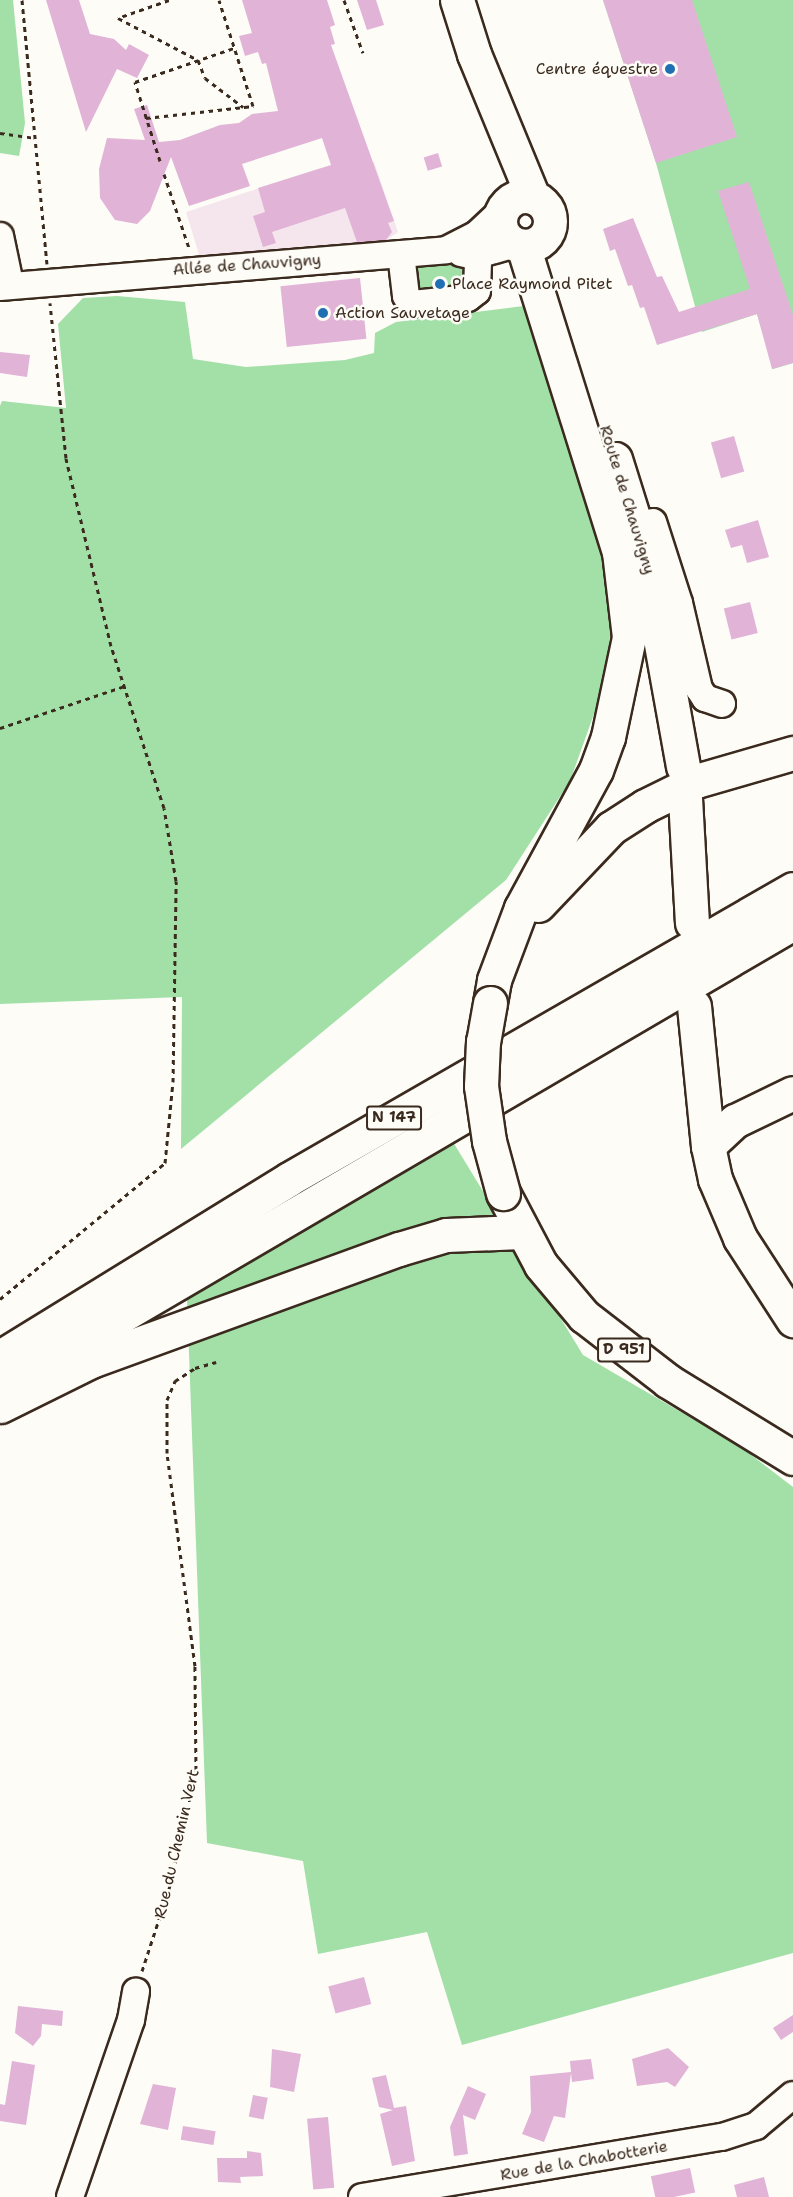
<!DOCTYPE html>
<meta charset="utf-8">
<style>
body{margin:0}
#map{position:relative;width:793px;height:2197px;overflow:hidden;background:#fdfcf7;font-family:"Shantell Sans",sans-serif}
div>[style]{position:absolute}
.built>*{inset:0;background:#f5e6ed}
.green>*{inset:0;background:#a2e0a8}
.building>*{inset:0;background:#e1b3d6;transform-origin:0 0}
.path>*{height:3px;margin-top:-1.5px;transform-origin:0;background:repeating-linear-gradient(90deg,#3b2a1e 0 4.5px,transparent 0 9px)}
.path>.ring{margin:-1.5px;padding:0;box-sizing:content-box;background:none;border:3px solid #3b2a1e;border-radius:50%}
.roads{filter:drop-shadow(2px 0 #3b2a1e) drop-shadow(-2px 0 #3b2a1e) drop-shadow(0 2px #3b2a1e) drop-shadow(0 -2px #3b2a1e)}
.minor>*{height:26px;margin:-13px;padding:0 13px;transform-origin:13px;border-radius:13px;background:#fdfcf7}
.major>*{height:33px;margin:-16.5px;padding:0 16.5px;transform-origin:16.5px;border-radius:16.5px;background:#fdfcf7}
.major>.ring{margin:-16.5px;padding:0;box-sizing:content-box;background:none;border:33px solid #fdfcf7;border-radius:50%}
.highway>*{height:33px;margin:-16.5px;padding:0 16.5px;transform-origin:16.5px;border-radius:16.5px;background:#fdfcf7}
.bridges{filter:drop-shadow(2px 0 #3b2a1e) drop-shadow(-2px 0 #3b2a1e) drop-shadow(0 2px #3b2a1e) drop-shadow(0 -2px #3b2a1e)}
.major-bridge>*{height:33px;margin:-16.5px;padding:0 16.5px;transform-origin:16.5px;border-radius:16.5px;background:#fdfcf7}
.dots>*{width:16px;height:16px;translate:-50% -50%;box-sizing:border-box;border:3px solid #fdfcf7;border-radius:50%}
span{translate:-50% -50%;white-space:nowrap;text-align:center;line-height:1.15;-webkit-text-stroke:5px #fdfcf7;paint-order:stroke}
.shield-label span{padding:2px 4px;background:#fdfcf7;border:2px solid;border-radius:4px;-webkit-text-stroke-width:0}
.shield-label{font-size:15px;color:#3b2a1e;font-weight:700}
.poi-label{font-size:16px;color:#3b2a1e}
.right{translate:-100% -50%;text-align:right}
.left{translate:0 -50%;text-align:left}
.street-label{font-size:16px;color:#3b2a1e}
</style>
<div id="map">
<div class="built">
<i style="clip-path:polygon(374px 162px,398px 232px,385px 241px,200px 258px,186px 212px,321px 168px,335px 176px)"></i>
</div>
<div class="green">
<i style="clip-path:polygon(0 0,13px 0,25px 123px,19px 156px,0 153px)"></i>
<i style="clip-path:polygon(603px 0,793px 0,793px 363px,773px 369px,757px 314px,702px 332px,656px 163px)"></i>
<i style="clip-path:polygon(429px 260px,463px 262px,470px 276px,464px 286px,422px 293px,413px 271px)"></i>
<i style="clip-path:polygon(117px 296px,185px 302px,193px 359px,246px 367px,345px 360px,374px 353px,375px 333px,396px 322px,531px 305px,592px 502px,613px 611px,604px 686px,570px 781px,506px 880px,181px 1149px,182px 997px,0 1004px,0 406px,2px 401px,66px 408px,58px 324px,83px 298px)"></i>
<i style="clip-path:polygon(453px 1142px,583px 1355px,741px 1447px,793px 1487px,793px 1953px,462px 2045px,427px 1932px,318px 1954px,303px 1861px,207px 1843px,187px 1299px)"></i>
</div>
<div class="building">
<i style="clip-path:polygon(46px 0,79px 0,90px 34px,114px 39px,126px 50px,129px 44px,149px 55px,137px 78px,117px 69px,86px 132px)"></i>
<i style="clip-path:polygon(242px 0,327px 0,335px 25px,330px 27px,335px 44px,331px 45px,394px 221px,388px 223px,392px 232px,386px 240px,357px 242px,345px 208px,272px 232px,276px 243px,263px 247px,253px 216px,265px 212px,258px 188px,331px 165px,322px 138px,242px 164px,250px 186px,189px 206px,171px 157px,150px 211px,137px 224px,115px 220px,100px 198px,99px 169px,107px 138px,145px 140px,134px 109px,147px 105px,159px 142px,180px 140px,220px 125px,239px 123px,252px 114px,278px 111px,266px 63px,262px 64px,258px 52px,245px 56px,239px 36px,252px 33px)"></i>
<i style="clip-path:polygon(357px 0,376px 0,384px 25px,367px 30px)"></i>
<i style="clip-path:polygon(603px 0,692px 0,737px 137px,656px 163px)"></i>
<i style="left:438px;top:153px;width:14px;height:15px;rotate:73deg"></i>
<i style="clip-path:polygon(749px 182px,793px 315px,793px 363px,772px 369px,757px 314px,657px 345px,644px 307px,640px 308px,632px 285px,628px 286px,615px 249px,610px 251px,603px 229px,633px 218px,657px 277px,662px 276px,679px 312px,750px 289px,718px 191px)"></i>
<i style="left:360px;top:278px;width:61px;height:80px;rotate:84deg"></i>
<i style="clip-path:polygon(0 352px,30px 355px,27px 377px,0 373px)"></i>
<i style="left:734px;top:436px;width:37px;height:24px;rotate:74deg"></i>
<i style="clip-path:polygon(758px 520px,769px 557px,747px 563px,742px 545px,731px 548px,725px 530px)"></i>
<i style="left:750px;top:602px;width:32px;height:27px;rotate:76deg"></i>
<i style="left:364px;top:1977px;width:28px;height:37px;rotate:75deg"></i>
<i style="clip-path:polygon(18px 2006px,63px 2011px,62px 2026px,42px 2024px,41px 2036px,33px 2046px,15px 2033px)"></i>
<i style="clip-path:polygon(793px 2015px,793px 2032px,781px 2040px,773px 2028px)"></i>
<i style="clip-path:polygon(668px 2048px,689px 2067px,675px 2087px,667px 2082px,637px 2086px,632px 2059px)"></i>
<i style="clip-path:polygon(272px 2049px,301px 2054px,294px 2092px,270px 2087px)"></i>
<i style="clip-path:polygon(591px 2059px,594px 2079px,572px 2082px,571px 2073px,565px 2118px,554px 2116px,544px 2142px,522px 2134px,531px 2112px,530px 2076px,571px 2072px,570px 2061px)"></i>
<i style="clip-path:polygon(12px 2061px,35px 2065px,26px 2125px,0 2121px,0 2104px,5px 2105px)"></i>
<i style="clip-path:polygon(386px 2075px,394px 2108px,406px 2106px,415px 2161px,392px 2166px,380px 2114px,393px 2110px,379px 2107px,372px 2078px)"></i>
<i style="clip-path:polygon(153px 2084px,176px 2088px,168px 2130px,140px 2124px)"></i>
<i style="clip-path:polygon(468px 2086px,486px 2094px,475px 2120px,463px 2115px,468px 2154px,454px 2156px,450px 2127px)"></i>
<i style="left:253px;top:2095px;width:15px;height:22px;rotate:11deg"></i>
<i style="left:328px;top:2117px;width:71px;height:21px;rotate:85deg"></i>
<i style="left:183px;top:2126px;width:33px;height:14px;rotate:9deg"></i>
<i style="clip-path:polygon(247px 2151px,261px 2153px,263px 2176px,240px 2177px,241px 2183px,218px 2182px,217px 2158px,247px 2158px)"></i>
<i style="left:690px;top:2168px;width:25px;height:40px;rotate:78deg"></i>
<i style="clip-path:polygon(764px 2177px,769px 2197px,737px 2197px,734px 2185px)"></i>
</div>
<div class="path">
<i style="left:22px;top:0;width:265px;rotate:84.6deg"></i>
<i style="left:169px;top:0;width:54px;rotate:160.6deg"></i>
<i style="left:118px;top:18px;width:90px;rotate:27.7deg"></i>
<i style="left:198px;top:60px;width:19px;rotate:69deg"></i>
<i style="left:205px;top:78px;width:48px;rotate:37.3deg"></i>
<i style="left:344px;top:0;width:56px;rotate:70.3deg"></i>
<i style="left:146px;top:118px;width:108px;rotate:-6.4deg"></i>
<i style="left:253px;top:106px;width:111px;rotate:-107.8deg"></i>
<i style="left:0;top:133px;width:35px;rotate:8deg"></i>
<i style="left:160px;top:161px;width:83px;rotate:-107.6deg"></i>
<i style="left:135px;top:82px;width:105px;rotate:-19deg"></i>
<i style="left:164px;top:174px;width:78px;rotate:71.3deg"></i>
<i class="ring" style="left:489px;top:182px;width:71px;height:71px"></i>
<i style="left:0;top:728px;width:132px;rotate:-18.6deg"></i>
<i style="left:0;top:1299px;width:214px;rotate:-39.5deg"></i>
<i style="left:165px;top:1163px;width:81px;rotate:-84.4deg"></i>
<i style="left:173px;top:1082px;width:201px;rotate:-89.1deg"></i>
<i style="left:176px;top:881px;width:74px;rotate:-99.3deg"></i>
<i style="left:164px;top:808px;width:170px;rotate:-108.1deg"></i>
<i style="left:111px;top:646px;width:193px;rotate:-103.5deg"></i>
<i style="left:66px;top:458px;width:156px;rotate:-95.9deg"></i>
<i style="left:142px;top:1971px;width:86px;rotate:-71.8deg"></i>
<i style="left:169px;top:1889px;width:122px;rotate:-77.2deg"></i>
<i style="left:196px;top:1770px;width:104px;rotate:-90.6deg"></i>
<i style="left:195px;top:1666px;width:215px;rotate:-97.5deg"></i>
<i style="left:167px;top:1453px;width:53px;rotate:-90deg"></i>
<i style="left:167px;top:1400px;width:21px;rotate:-67deg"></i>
<i style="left:175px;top:1381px;width:24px;rotate:-33deg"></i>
<i style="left:195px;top:1368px;width:22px;rotate:-16deg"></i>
</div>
<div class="roads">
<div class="minor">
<i style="left:0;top:236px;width:49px;rotate:78.2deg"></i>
<i style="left:461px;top:253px;width:13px;rotate:13deg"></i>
<i style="left:474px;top:256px;width:43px;rotate:-16.3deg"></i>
<i style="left:401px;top:254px;width:42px;rotate:83.2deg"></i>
<i style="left:406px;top:296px;width:11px;rotate:49deg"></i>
<i style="left:413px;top:304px;width:55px;rotate:-6.2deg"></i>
<i style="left:468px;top:298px;width:11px;rotate:-38deg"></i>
<i style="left:477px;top:291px;width:36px;rotate:-88deg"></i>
<i style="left:0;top:287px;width:448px;rotate:-4.7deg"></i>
<i style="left:446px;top:250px;width:34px;rotate:-27deg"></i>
<i style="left:476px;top:235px;width:35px;rotate:-43deg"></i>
<i style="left:653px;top:522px;width:85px;rotate:72.2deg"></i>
<i style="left:679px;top:603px;width:88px;rotate:76.9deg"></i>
<i style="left:699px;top:689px;width:11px;rotate:56deg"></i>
<i style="left:705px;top:698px;width:18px;rotate:19deg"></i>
<i style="left:70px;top:2197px;width:187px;rotate:-71deg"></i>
<i style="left:131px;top:2020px;width:29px;rotate:-80deg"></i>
<i style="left:362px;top:2197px;width:365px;rotate:-9.5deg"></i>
<i style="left:722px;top:2137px;width:36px;rotate:-18deg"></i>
<i style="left:756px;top:2126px;width:48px;rotate:-40deg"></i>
</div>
<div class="major">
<i style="left:457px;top:0;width:57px;rotate:72.5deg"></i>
<i style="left:474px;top:54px;width:155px;rotate:67.6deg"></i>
<i class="ring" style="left:500px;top:196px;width:17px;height:17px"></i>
<i style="left:615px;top:459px;width:101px;rotate:72.6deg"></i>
<i style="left:645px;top:555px;width:215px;rotate:79.8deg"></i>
<i style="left:685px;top:798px;width:125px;rotate:86.8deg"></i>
<i style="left:538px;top:905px;width:106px;rotate:-46.5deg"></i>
<i style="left:611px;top:828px;width:40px;rotate:-32.9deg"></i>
<i style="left:645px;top:806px;width:57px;rotate:-26.1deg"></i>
<i style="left:696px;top:781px;width:101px;rotate:-16.1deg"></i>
<i style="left:490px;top:1003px;width:23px;rotate:-80deg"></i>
<i style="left:494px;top:980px;width:77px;rotate:-69.4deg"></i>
<i style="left:521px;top:908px;width:157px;rotate:-61.5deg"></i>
<i style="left:596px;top:770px;width:35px;rotate:-70deg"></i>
<i style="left:608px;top:737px;width:102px;rotate:-78.1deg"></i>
<i style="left:629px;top:637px;width:86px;rotate:-96.7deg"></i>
<i style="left:619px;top:552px;width:321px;rotate:-107.4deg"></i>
<i style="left:694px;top:1006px;width:141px;rotate:84.3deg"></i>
<i style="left:708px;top:1146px;width:34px;rotate:78deg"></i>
<i style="left:715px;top:1179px;width:64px;rotate:67deg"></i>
<i style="left:740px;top:1238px;width:98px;rotate:57.1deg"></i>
<i style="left:708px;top:1146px;width:37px;rotate:-43deg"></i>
<i style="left:735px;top:1121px;width:64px;rotate:-25.8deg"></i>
<i style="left:503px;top:1193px;width:81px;rotate:62.2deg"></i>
<i style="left:541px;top:1265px;width:67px;rotate:49.9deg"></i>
<i style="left:584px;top:1316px;width:106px;rotate:37.7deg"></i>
<i style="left:668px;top:1381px;width:147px;rotate:31.6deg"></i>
<i style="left:0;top:1406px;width:102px;rotate:-26.3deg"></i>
<i style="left:91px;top:1361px;width:328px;rotate:-20deg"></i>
<i style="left:399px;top:1249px;width:49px;rotate:-16.6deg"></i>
<i style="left:446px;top:1235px;width:75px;rotate:-2.3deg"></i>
</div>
<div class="highway">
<i style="left:0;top:1357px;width:339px;rotate:-31.6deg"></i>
<i style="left:289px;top:1179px;width:581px;rotate:-29.92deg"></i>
<i style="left:0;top:1387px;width:919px;rotate:-30.33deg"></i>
</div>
</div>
<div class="bridges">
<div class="major-bridge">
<i style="left:490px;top:1003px;width:39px;rotate:100deg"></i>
<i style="left:483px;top:1041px;width:45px;rotate:92.5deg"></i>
<i style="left:481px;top:1086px;width:56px;rotate:81.7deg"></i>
<i style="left:489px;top:1141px;width:54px;rotate:74.9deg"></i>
</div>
</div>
<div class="dots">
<i style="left:670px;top:69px;background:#1f6fb2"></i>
<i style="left:440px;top:284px;background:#1f6fb2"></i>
<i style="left:323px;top:313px;background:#1f6fb2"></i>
</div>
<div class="shield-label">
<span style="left:394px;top:1118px">N 147</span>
<span style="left:624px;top:1350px">D 951</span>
</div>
<div class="poi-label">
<span class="right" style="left:658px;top:69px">Centre équestre</span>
<span class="left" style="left:452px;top:284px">Place Raymond Pitet</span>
<span class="left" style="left:335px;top:313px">Action Sauvetage</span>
</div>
<div class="street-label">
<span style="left:247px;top:265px;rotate:-4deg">Allée de Chauvigny</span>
<span style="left:627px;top:500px;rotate:73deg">Route de Chauvigny</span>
<span style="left:177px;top:1844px;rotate:-77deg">Rue du Chemin Vert</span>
<span style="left:584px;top:2161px;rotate:-10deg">Rue de la Chabotterie</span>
</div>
</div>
